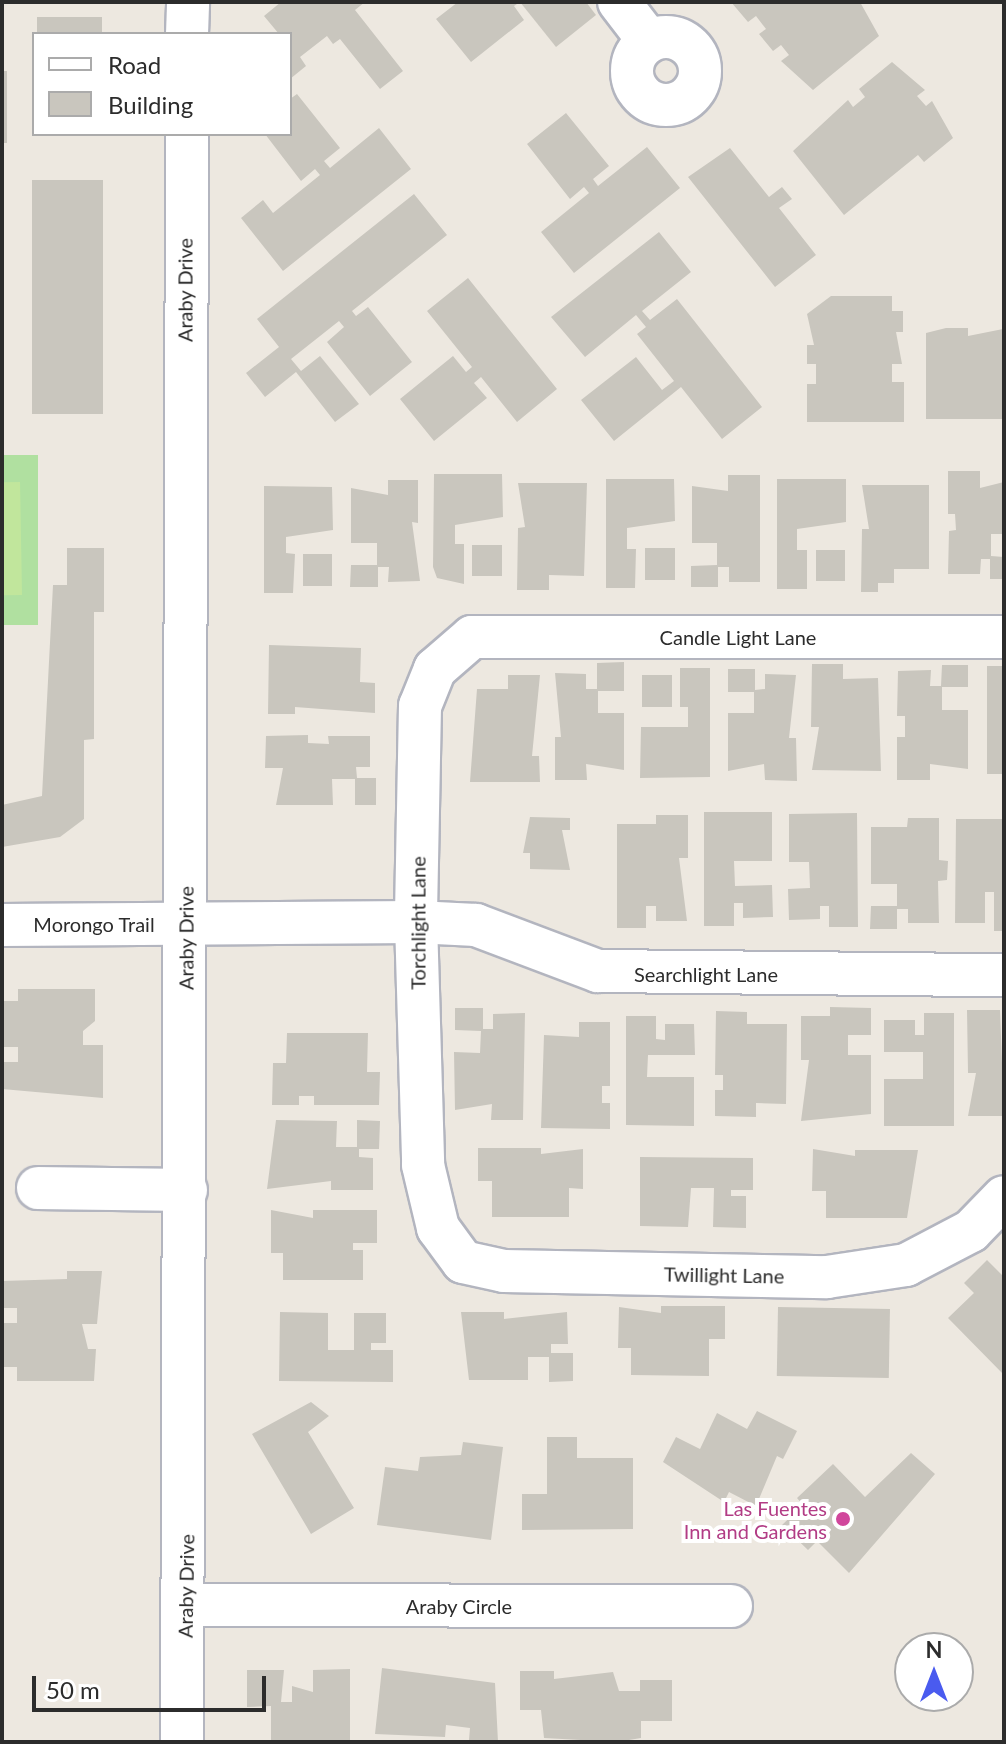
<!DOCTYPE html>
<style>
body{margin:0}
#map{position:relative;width:1006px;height:1744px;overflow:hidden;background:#ede8e0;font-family:Lato,sans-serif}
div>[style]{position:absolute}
.green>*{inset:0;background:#b0e0a0;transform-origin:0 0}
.pitch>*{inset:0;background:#c1e69c;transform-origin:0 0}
.building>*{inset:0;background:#c9c6be;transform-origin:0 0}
.roads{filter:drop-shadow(2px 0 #b3b5bf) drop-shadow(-2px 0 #b3b5bf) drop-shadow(0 2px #b3b5bf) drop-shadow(0 -2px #b3b5bf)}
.minor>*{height:42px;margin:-21px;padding:0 21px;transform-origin:21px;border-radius:21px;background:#fff}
.minor>.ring{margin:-21px;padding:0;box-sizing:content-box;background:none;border:42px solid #fff;border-radius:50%}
.dots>*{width:22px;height:22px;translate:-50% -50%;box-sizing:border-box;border:4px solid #fff;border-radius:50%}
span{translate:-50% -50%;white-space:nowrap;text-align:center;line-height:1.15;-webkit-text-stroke:8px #fff;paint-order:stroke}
.street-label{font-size:20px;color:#2c2c2c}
.hotel-label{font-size:20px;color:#b23c85}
.right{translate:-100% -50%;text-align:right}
.frame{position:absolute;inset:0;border:4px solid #2c2c2c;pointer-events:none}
.legend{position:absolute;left:32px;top:32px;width:260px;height:104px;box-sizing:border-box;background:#fff;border:2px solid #ababab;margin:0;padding:10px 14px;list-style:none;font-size:24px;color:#2c2c2c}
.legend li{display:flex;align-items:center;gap:16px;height:40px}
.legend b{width:40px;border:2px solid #ababab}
.north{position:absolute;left:894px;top:1632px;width:80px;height:80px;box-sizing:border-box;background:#fff;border:2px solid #ababab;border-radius:50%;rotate:0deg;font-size:22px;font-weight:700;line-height:32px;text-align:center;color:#2c2c2c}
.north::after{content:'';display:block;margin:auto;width:28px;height:36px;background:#4a5bef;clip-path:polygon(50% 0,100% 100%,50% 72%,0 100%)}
.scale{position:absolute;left:32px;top:1676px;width:234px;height:36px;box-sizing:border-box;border:4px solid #2c2c2c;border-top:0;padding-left:10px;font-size:24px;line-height:28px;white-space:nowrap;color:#2c2c2c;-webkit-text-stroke:6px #fff;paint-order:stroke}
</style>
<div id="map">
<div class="green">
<i style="left:2px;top:455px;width:36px;height:170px"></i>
</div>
<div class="pitch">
<i style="left:20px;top:482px;width:113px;height:18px;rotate:89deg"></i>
</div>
<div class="building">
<i style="clip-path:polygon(281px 2px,365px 2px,355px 10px,403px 71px,380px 89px,340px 39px,333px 44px,327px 36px,300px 57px,306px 66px,290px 79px,290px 34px,279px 34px,264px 16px)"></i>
<i style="clip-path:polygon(458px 2px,520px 2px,514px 6px,524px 20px,471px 62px,436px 19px)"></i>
<i style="clip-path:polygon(520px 2px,586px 2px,596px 15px,556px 47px)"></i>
<i style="clip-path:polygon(731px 2px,860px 2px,879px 36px,813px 90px,781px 61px,789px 55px,781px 45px,773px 51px,759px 34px,766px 29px,756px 16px,748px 22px)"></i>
<i style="left:37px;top:17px;width:65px;height:17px"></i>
<i style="clip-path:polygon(892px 62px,925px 90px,917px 96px,926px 106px,932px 101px,953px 138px,924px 162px,918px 155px,844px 215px,793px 151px,848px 100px,853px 107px,865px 97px,859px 89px)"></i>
<i style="left:2px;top:71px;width:5px;height:72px"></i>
<i style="clip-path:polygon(297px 94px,340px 148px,324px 161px,330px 168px,379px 128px,411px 169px,283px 271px,241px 218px,263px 200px,273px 213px,320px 175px,315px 169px,301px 181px,265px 134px,290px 134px,290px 99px)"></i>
<i style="clip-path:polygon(566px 113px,609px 166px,593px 179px,598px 186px,647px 147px,680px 188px,574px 273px,541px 232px,589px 193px,584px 187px,570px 199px,527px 144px)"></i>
<i style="clip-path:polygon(730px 148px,769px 197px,782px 187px,792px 199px,779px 208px,816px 255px,775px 287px,688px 177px)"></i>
<i style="left:32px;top:180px;width:71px;height:234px"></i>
<i style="clip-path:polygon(414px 194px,447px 235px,352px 311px,356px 316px,368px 307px,412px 362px,370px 396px,327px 342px,344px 327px,339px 321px,291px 359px,301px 371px,320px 356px,359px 404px,335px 422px,296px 372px,265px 397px,246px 373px,279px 347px,257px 319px)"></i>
<i style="clip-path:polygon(659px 232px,691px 272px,642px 311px,650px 320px,677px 299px,762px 407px,722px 439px,681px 387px,614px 441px,581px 400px,636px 357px,662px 390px,674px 381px,637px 334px,646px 327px,636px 315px,585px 357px,551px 317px)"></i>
<i style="clip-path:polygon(468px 278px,557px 389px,517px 422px,481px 377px,474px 383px,487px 398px,434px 441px,400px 399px,453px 356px,466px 372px,472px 367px,427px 311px)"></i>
<i style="clip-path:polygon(831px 296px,892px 296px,892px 311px,903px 311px,903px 332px,896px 332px,902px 364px,892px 364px,892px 382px,904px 382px,904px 422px,807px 422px,807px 384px,816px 384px,816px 364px,807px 364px,807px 345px,814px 345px,807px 314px)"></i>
<i style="clip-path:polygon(946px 328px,968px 328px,968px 336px,1003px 329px,1004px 419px,926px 419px,926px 333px)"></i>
<i style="clip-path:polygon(948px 471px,980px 471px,980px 488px,1004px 482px,1004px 534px,991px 534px,991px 556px,1004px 557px,1004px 579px,990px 579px,990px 559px,981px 559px,980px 574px,948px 574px,949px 531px,956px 530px,955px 514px,948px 514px)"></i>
<i style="clip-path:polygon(434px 474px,502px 474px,503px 517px,455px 525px,455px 544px,464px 544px,464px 584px,437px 578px,433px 567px)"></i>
<i style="clip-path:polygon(728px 475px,760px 475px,760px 582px,729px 582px,729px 567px,718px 567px,718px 587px,691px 587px,691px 566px,717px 565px,717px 543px,692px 543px,692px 486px,728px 491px)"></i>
<i style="clip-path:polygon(606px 479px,674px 479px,675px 521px,627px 528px,627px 549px,636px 549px,635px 588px,606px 588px)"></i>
<i style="clip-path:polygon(777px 479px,846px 479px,846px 522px,797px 529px,797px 550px,807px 550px,807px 589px,777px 589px)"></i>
<i style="clip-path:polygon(388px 480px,418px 480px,418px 523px,412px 522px,420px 581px,388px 582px,389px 567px,378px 567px,378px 587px,350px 587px,351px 565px,377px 565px,377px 543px,351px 543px,351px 488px,388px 495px)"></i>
<i style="clip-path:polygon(518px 483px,587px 483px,584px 576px,549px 575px,549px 590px,517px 590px,518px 528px,525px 527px)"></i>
<i style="clip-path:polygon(862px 485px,929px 485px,929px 569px,894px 569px,894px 583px,878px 583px,878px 592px,861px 592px,862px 529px,869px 529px)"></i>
<i style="clip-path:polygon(264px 486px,332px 487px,333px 530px,286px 537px,286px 553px,295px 554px,293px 593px,264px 593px)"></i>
<i style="left:472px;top:545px;width:30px;height:31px"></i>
<i style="clip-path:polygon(67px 548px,104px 548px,104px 612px,94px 612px,94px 739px,84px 740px,84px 819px,60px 837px,2px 847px,2px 805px,42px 796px,53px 585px,67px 585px)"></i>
<i style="left:675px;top:548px;width:32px;height:30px;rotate:90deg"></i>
<i style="left:816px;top:550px;width:29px;height:31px"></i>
<i style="left:303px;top:554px;width:29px;height:32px"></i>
<i style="clip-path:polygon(269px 645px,361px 648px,360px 682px,375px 683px,375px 713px,295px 707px,295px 714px,268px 714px)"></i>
<i style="clip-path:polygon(624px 662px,624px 691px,598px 691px,598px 713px,624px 713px,624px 770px,586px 764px,587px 780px,555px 780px,555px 737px,561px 737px,555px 673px,586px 674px,586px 689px,597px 689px,597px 663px)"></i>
<i style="clip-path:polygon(812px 664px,843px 664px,843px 679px,878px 678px,881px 771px,812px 770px,819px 727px,811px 727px)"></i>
<i style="clip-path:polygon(942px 665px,968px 665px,968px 687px,942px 687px,942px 710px,968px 710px,968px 769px,930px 764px,930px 780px,897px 780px,897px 737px,905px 737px,905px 716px,897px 716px,898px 671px,931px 670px,930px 686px,941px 686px)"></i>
<i style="left:987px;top:666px;width:17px;height:108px"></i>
<i style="clip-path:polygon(680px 668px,710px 668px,710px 777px,640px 778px,641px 727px,688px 727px,688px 707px,680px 707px)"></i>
<i style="clip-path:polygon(728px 669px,755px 669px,755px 690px,765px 689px,765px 674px,796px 675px,789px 738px,796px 738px,797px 781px,765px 780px,764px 764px,728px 771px,728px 713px,754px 713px,754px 692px,728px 692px)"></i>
<i style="clip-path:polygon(508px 675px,540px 675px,532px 756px,539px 756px,540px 782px,470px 782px,477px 689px,508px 689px)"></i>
<i style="left:642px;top:675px;width:30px;height:32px"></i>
<i style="clip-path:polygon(308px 735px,308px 743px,329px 744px,328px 736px,370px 736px,370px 767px,356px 767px,357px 778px,376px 778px,376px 805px,355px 805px,355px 779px,332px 779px,333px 805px,276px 805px,283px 768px,265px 768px,266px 736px)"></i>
<i style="clip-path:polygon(704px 812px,772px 812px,772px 861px,734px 861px,735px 886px,772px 885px,773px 917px,743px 918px,743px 903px,734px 903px,734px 926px,704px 926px)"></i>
<i style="clip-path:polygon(857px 813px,858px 927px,829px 927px,829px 906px,820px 906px,820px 919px,789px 920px,788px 889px,810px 888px,809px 862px,789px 862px,789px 814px)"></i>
<i style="clip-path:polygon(656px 815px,688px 815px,688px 858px,679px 858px,687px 921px,656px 921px,656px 906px,646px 906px,646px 928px,617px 928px,617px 824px,656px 824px)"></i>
<i style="clip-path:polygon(530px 817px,570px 818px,570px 830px,562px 830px,570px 870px,530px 869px,530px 853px,523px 853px)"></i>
<i style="clip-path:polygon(908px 818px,939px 818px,939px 860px,948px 861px,947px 880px,938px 881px,939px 923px,908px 923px,908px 909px,897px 909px,897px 929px,870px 929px,871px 906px,897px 906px,897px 884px,871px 884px,871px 827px,907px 827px)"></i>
<i style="clip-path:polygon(956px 819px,1004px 819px,1004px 931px,994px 931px,994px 892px,985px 892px,985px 923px,955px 923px)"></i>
<i style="clip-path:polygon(18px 989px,95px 989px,95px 1021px,83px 1031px,83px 1045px,103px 1045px,103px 1098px,2px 1089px,2px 1062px,18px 1062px,18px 1047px,2px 1047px,2px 1001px,18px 1001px)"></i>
<i style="clip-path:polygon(830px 1007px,871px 1008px,871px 1035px,848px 1035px,848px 1055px,871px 1055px,871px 1114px,801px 1121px,809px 1060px,801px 1060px,801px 1016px,830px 1016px)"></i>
<i style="clip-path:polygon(455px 1008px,483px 1008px,483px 1029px,493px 1029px,493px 1014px,525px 1013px,523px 1120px,491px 1120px,492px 1104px,455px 1110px,454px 1052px,480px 1053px,481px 1031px,455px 1030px)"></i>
<i style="clip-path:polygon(967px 1010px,1000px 1010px,1004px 1116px,968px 1116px,976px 1073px,968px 1073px)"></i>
<i style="clip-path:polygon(716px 1011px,747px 1012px,747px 1024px,787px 1024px,786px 1104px,756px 1103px,756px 1117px,715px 1116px,715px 1090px,723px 1090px,723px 1075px,715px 1075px)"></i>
<i style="clip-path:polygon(924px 1013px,954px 1013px,954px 1126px,884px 1126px,884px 1079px,923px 1079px,923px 1052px,884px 1052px,884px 1020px,915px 1020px,915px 1035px,924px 1035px)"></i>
<i style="clip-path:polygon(626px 1016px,656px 1016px,656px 1039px,665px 1040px,665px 1024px,694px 1024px,695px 1055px,648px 1055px,647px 1077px,694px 1077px,694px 1126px,626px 1125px)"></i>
<i style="clip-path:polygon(579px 1022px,610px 1022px,610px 1086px,602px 1086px,602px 1103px,610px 1103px,610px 1129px,541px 1128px,544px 1035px,579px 1037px)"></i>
<i style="clip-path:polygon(287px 1033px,368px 1033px,367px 1072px,380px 1072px,379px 1105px,314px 1105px,314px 1096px,299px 1096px,299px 1105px,272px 1105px,273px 1063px,286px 1063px)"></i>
<i style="clip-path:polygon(276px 1120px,337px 1121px,336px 1147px,357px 1147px,357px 1120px,380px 1121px,379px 1149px,359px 1149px,359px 1157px,373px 1158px,373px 1190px,331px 1190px,331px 1181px,267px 1189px)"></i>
<i style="clip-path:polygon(478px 1148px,541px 1148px,541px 1154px,583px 1149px,583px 1189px,569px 1188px,569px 1217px,492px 1217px,492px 1181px,478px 1181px)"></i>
<i style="clip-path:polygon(813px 1149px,855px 1156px,855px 1150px,918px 1150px,907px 1218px,826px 1218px,826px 1191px,812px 1191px)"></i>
<i style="clip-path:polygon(640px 1157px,753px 1158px,753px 1190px,731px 1190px,731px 1196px,746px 1196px,746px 1228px,713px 1227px,714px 1188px,691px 1188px,688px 1227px,640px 1226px)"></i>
<i style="clip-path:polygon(271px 1210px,313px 1218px,313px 1210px,377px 1210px,377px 1243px,353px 1243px,353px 1250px,363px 1250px,363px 1280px,283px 1280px,283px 1253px,271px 1253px)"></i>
<i style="clip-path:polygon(987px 1260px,1004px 1277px,1004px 1375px,948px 1318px,974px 1293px,964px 1283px)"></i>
<i style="clip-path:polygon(67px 1271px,102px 1271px,97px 1324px,82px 1324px,88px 1349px,96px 1349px,94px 1381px,17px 1381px,17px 1367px,2px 1367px,2px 1323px,17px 1323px,17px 1308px,2px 1308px,2px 1281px,67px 1279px)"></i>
<i style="clip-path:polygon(661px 1306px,725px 1306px,725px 1339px,709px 1339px,709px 1376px,631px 1375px,631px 1348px,618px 1348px,619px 1307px,661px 1313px)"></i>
<i style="left:778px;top:1307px;width:112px;height:69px;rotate:1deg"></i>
<i style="clip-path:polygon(280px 1312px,328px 1313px,328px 1350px,354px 1350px,354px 1313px,386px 1313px,386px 1343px,371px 1343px,371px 1350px,393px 1350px,393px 1382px,279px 1381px)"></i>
<i style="clip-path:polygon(461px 1312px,504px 1312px,504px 1319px,567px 1312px,568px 1344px,551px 1344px,551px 1353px,573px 1353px,573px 1381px,549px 1382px,549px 1357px,528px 1357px,528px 1380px,469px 1380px)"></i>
<i style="clip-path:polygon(311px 1402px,329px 1416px,308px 1432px,354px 1508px,311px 1534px,252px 1434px)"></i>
<i style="clip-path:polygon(757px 1411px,797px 1431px,783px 1459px,777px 1456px,756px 1506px,729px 1492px,724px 1502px,663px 1462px,676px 1437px,700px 1449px,717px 1413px,747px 1429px)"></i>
<i style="clip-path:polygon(547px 1437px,577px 1437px,577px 1458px,633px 1458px,633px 1529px,522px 1530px,522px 1494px,547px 1494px)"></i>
<i style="clip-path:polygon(463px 1442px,503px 1447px,491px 1540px,377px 1525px,385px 1467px,418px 1471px,420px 1457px,461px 1455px)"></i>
<i style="clip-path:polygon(911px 1453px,935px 1474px,849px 1573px,817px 1541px,808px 1550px,782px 1525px,803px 1505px,797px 1498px,833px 1464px,865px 1497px)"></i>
<i style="clip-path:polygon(382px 1668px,495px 1683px,498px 1742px,469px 1740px,470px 1728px,446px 1725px,445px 1737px,375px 1734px)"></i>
<i style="clip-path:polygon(350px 1669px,350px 1742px,271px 1742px,271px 1706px,247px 1707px,247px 1670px,284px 1670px,281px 1702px,292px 1702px,292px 1686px,313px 1692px,313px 1670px)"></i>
<i style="clip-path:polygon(520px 1671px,554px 1671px,554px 1679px,613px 1672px,619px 1691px,640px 1691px,640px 1680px,672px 1680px,672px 1721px,641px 1721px,641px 1738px,617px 1742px,544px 1738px,541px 1710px,520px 1710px)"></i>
</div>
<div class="roads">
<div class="minor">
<i style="left:619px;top:2px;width:49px;rotate:52.4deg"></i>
<i style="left:187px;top:34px;width:32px;rotate:-88deg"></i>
<i class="ring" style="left:632px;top:37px;width:26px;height:26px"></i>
<i style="left:1004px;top:637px;width:532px;rotate:180deg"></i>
<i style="left:472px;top:637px;width:49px;rotate:139.1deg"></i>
<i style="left:435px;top:669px;width:40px;rotate:112deg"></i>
<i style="left:420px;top:706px;width:216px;rotate:91.1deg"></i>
<i style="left:416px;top:922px;width:243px;rotate:88.3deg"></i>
<i style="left:423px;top:1165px;width:65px;rotate:76.6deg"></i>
<i style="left:438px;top:1228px;width:42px;rotate:53.7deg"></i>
<i style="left:463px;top:1262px;width:42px;rotate:12.4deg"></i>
<i style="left:504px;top:1271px;width:323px;rotate:1.1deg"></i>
<i style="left:827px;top:1277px;width:80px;rotate:-8.6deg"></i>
<i style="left:906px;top:1265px;width:73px;rotate:-27.6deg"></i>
<i style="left:971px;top:1231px;width:47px;rotate:-45.9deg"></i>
<i style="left:2px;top:925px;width:414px;rotate:-0.4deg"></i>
<i style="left:416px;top:922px;width:60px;rotate:2.9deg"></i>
<i style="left:476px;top:925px;width:130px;rotate:20.7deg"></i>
<i style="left:598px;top:971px;width:406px;rotate:0.6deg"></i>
<i style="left:38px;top:1188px;width:148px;rotate:0.8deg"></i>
<i style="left:186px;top:1605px;width:545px;rotate:0.11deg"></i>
<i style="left:182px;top:1742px;width:1608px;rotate:-89.82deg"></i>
</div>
</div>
<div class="dots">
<i style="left:843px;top:1519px;background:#d1479c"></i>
</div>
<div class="street-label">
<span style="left:185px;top:290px;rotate:-90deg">Araby Drive</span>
<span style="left:738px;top:637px">Candle Light Lane</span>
<span style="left:418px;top:923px;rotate:-90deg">Torchlight Lane</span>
<span style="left:94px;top:924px">Morongo Trail</span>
<span style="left:186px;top:938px;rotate:-90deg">Araby Drive</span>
<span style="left:706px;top:974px">Searchlight Lane</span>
<span style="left:724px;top:1275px;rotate:1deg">Twillight Lane</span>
<span style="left:186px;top:1586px;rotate:-89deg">Araby Drive</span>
<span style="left:459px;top:1606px">Araby Circle</span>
</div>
<div class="hotel-label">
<span class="right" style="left:827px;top:1520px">Las Fuentes<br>Inn and Gardens</span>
</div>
<div class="frame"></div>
<ul class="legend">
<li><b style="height:10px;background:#fff"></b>Road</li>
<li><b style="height:22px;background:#c9c6be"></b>Building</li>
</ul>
<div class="north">N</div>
<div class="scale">50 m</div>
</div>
